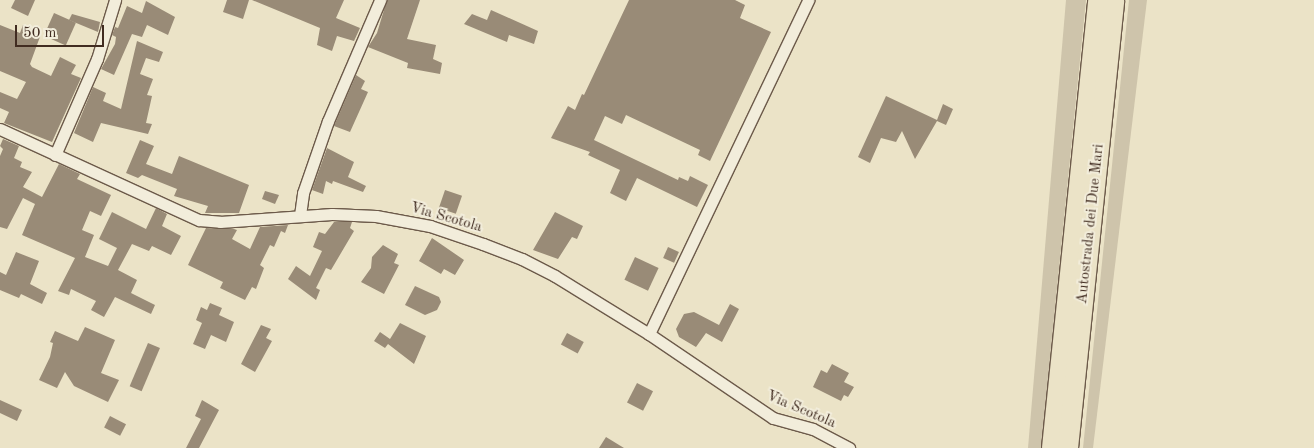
<!DOCTYPE html>
<style>
body{margin:0}
#map{position:relative;width:1314px;height:448px;overflow:hidden;background:#ebe3c7;font-family:"Old Standard TT",serif}
div>[style]{position:absolute}
.green>*{inset:0;background:#cec4ab}
.building>*{inset:0;background:#998b77;transform-origin:0 0}
.roads{filter:drop-shadow(1px 0 #6c5a4a) drop-shadow(-1px 0 #6c5a4a) drop-shadow(0 1px #6c5a4a) drop-shadow(0 -1px #6c5a4a)}
.minor>*{height:11px;margin:-5.5px;padding:0 5.5px;transform-origin:5.5px;border-radius:5.5px;background:#f2eddb}
.motorway>*{height:20px;margin:-10px;padding:0 10px;transform-origin:10px;border-radius:10px;background:#ebe3c7}
span{translate:-50% -50%;white-space:nowrap;text-align:center;line-height:1.15;-webkit-text-stroke:4px #f2eddb;paint-order:stroke}
.street-label{font-size:15px;color:#412c21}
.scale{position:absolute;left:15px;top:25px;width:89px;height:22px;box-sizing:border-box;border:2px solid #412c21;border-top:0;padding-left:6px;font-size:15px;line-height:18px;white-space:nowrap;color:#412c21;-webkit-text-stroke:4px #f2eddb;paint-order:stroke}
</style>
<div id="map">
<div class="green">
<i style="clip-path:polygon(1066px 0,1086px 0,1041px 448px,1028px 448px)"></i>
<i style="clip-path:polygon(1129px 0,1147px 0,1093px 448px,1083px 448px)"></i>
</div>
<div class="building">
<i style="clip-path:polygon(15px 0,35px 0,28px 16px,11px 8px)"></i>
<i style="clip-path:polygon(227px 0,249px 0,243px 19px,223px 12px)"></i>
<i style="clip-path:polygon(252px 0,344px 0,336px 18px,360px 28px,354px 41px,337px 36px,332px 51px,317px 45px,320px 28px)"></i>
<i style="clip-path:polygon(387px 0,420px 0,407px 39px,436px 45px,433px 59px,442px 63px,440px 74px,407px 68px,408px 63px,368px 47px,377px 33px)"></i>
<i style="clip-path:polygon(629px 0,735px 0,745px 5px,740px 18px,771px 32px,710px 161px,698px 155px,700px 150px,626px 115px,622px 124px,605px 116px,594px 140px,678px 180px,679px 177px,688px 181px,690px 176px,708px 185px,697px 207px,637px 178px,626px 201px,610px 193px,620px 170px,588px 155px,590px 152px,551px 138px,568px 106px,575px 110px,582px 94px,584px 95px)"></i>
<i style="clip-path:polygon(146px 1px,175px 17px,168px 35px,147px 25px,142px 37px,132px 34px,114px 75px,101px 69px,115px 44px,116px 37px,112px 35px,115px 27px,118px 28px,127px 6px,142px 13px)"></i>
<i style="clip-path:polygon(491px 10px,538px 31px,534px 44px,509px 35px,507px 42px,464px 24px,472px 14px,487px 20px)"></i>
<i style="left:54px;top:13px;width:24px;height:25px;rotate:24deg"></i>
<i style="clip-path:polygon(72px 14px,100px 22px,98px 32px,69px 20px)"></i>
<i style="clip-path:polygon(0 25px,20px 33px,23px 25px,41px 34px,30px 64px,32px 67px,51px 76px,60px 57px,76px 65px,71px 74px,81px 78px,52px 142px,4px 123px,9px 112px,0 108px,0 92px,17px 99px,26px 82px,0 71px)"></i>
<i style="clip-path:polygon(137px 41px,163px 52px,159px 62px,146px 58px,140px 74px,153px 79px,147px 95px,152px 96px,146px 123px,152px 124px,148px 134px,101px 123px,93px 142px,74px 133px,93px 87px,106px 93px,103px 101px,121px 109px)"></i>
<i style="clip-path:polygon(356px 75px,365px 81px,361px 89px,368px 92px,350px 132px,334px 126px)"></i>
<i style="clip-path:polygon(886px 96px,937px 120px,943px 104px,953px 109px,946px 125px,937px 121px,915px 159px,902px 131px,896px 142px,881px 138px,870px 163px,858px 157px)"></i>
<i style="clip-path:polygon(3px 139px,19px 146px,14px 158px,22px 162px,20px 167px,32px 172px,23px 187px,42px 197px,59px 164px,80px 174px,77px 179px,111px 195px,101px 216px,90px 211px,82px 230px,94px 235px,85px 257px,108px 266px,117px 248px,99px 239px,112px 212px,146px 229px,156px 208px,167px 214px,162px 226px,181px 236px,171px 255px,152px 246px,149px 251px,132px 244px,118px 270px,137px 280px,131px 293px,155px 305px,151px 314px,115px 297px,104px 317px,91px 310px,96px 301px,71px 289px,69px 295px,58px 291px,75px 258px,22px 235px,35px 204px,23px 198px,7px 229px,0 227px,0 156px,3px 149px,0 146px)"></i>
<i style="clip-path:polygon(140px 140px,154px 146px,146px 164px,172px 174px,179px 156px,249px 185px,239px 213px,205px 213px,208px 206px,174px 196px,177px 189px,142px 175px,138px 178px,126px 173px)"></i>
<i style="clip-path:polygon(327px 148px,354px 162px,348px 177px,366px 186px,363px 192px,333px 181px,332px 184px,326px 181px,323px 194px,312px 190px)"></i>
<i style="left:445px;top:190px;width:18px;height:19px;rotate:19deg"></i>
<i style="clip-path:polygon(265px 191px,279px 195px,275px 204px,262px 199px)"></i>
<i style="clip-path:polygon(555px 212px,583px 226px,577px 239px,572px 237px,558px 259px,533px 250px)"></i>
<i style="clip-path:polygon(334px 222px,352px 222px,350px 228px,354px 231px,331px 270px,326px 268px,316px 288px,320px 290px,316px 300px,288px 279px,296px 266px,310px 276px,322px 251px,313px 247px,319px 232px,325px 234px)"></i>
<i style="clip-path:polygon(288px 225px,285px 233px,281px 231px,274px 247px,270px 245px,260px 265px,264px 268px,256px 289px,252px 287px,245px 300px,220px 288px,223px 282px,188px 265px,206px 228px,234px 229px,237px 230px,232px 239px,250px 249px,260px 227px)"></i>
<i style="clip-path:polygon(432px 238px,464px 260px,455px 275px,444px 269px,441px 274px,419px 261px)"></i>
<i style="clip-path:polygon(383px 245px,398px 254px,394px 263px,399px 265px,384px 294px,361px 282px,371px 268px,372px 257px)"></i>
<i style="left:668px;top:247px;width:12px;height:12px;rotate:24deg"></i>
<i style="clip-path:polygon(16px 252px,39px 261px,30px 284px,47px 293px,42px 304px,21px 294px,19px 298px,0 290px,0 272px,6px 275px)"></i>
<i style="left:635px;top:257px;width:26px;height:25px;rotate:25deg"></i>
<i style="clip-path:polygon(415px 286px,439px 297px,441px 302px,437px 310px,425px 315px,405px 305px)"></i>
<i style="clip-path:polygon(210px 303px,222px 308px,219px 315px,234px 322px,226px 342px,211px 335px,205px 349px,193px 344px,202px 323px,196px 320px,201px 307px,207px 310px)"></i>
<i style="clip-path:polygon(730px 304px,739px 309px,722px 342px,706px 333px,696px 347px,679px 337px,676px 329px,684px 314px,694px 312px,719px 325px)"></i>
<i style="clip-path:polygon(400px 323px,426px 336px,414px 364px,388px 344px,385px 348px,374px 341px,380px 332px,390px 339px)"></i>
<i style="clip-path:polygon(261px 325px,271px 329px,266px 338px,272px 341px,255px 372px,241px 364px)"></i>
<i style="clip-path:polygon(85px 327px,115px 340px,101px 373px,119px 380px,108px 402px,74px 386px,65px 372px,57px 388px,39px 380px,50px 357px,53px 343px,50px 342px,55px 331px,78px 341px)"></i>
<i style="left:567px;top:333px;width:19px;height:13px;rotate:28deg"></i>
<i style="left:148px;top:343px;width:13px;height:47px;rotate:23deg"></i>
<i style="clip-path:polygon(832px 364px,849px 373px,844px 382px,854px 387px,848px 397px,844px 395px,841px 401px,813px 387px,821px 370px,827px 373px)"></i>
<i style="left:637px;top:383px;width:18px;height:22px;rotate:27deg"></i>
<i style="clip-path:polygon(0 400px,22px 410px,17px 421px,0 413px)"></i>
<i style="clip-path:polygon(202px 400px,219px 410px,199px 448px,186px 448px,201px 419px,195px 416px)"></i>
<i style="left:110px;top:416px;width:18px;height:13px;rotate:27deg"></i>
<i style="clip-path:polygon(606px 437px,624px 448px,599px 448px)"></i>
</div>
<div class="roads">
<div class="minor">
<i style="left:0;top:129px;width:219px;rotate:24.6deg"></i>
<i style="left:199px;top:220px;width:21px;rotate:5deg"></i>
<i style="left:220px;top:222px;width:112px;rotate:-4.1deg"></i>
<i style="left:332px;top:214px;width:44px;rotate:2.6deg"></i>
<i style="left:376px;top:216px;width:55px;rotate:10.5deg"></i>
<i style="left:430px;top:226px;width:56px;rotate:18.8deg"></i>
<i style="left:483px;top:244px;width:42px;rotate:21deg"></i>
<i style="left:522px;top:259px;width:37px;rotate:27deg"></i>
<i style="left:555px;top:276px;width:110px;rotate:31.7deg"></i>
<i style="left:649px;top:334px;width:150px;rotate:34.1deg"></i>
<i style="left:773px;top:418px;width:41px;rotate:15.4deg"></i>
<i style="left:813px;top:429px;width:41px;rotate:27.8deg"></i>
<i style="left:55px;top:155px;width:105px;rotate:-66.4deg"></i>
<i style="left:97px;top:59px;width:62px;rotate:-73deg"></i>
<i style="left:300px;top:215px;width:22px;rotate:-82deg"></i>
<i style="left:303px;top:193px;width:76px;rotate:-70.9deg"></i>
<i style="left:328px;top:121px;width:132px;rotate:-66.7deg"></i>
<i style="left:649px;top:334px;width:370px;rotate:-64.5deg"></i>
</div>
<div class="motorway">
<i style="left:1052px;top:448px;width:450px;rotate:-84.1deg"></i>
<i style="left:1068px;top:448px;width:450px;rotate:-84.1deg"></i>
</div>
</div>
<div class="street-label">
<span style="left:446px;top:218px;rotate:16deg">Via Scotola</span>
<span style="left:1091px;top:224px;rotate:-84deg">Autostrada dei Due Mari</span>
<span style="left:801px;top:410px;rotate:23deg">Via Scotola</span>
</div>
<div class="scale">50 m</div>
</div>
